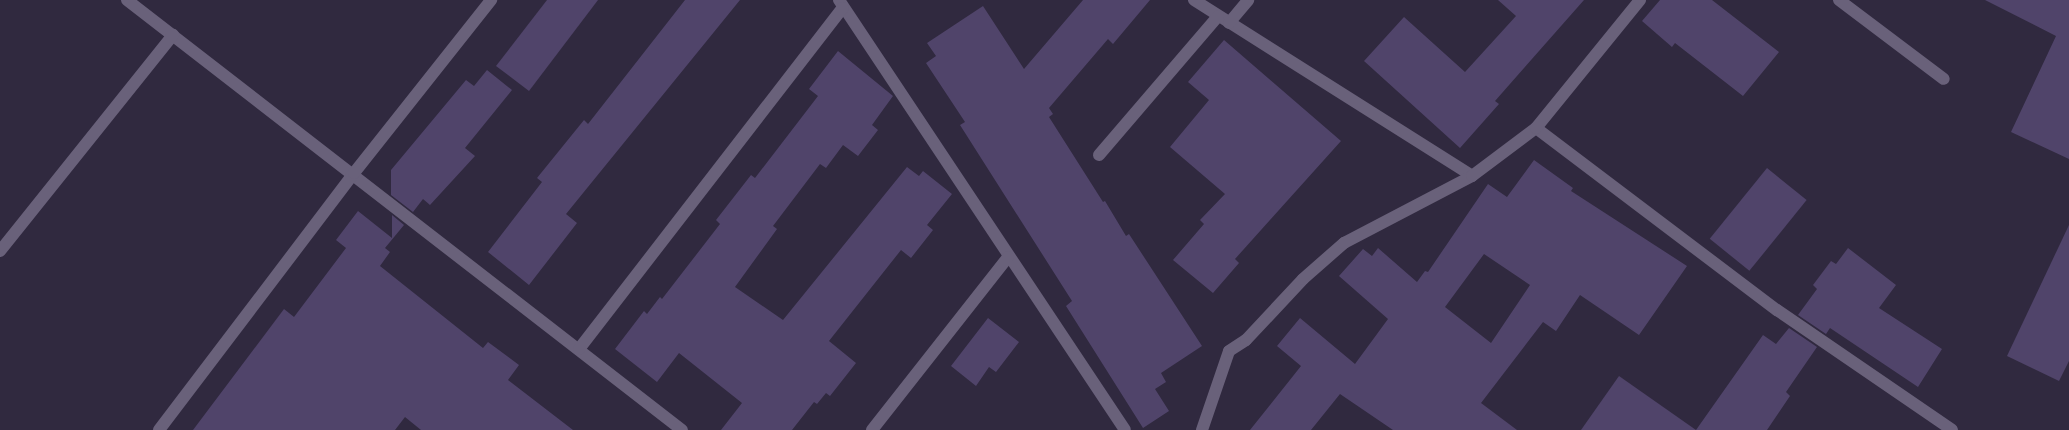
<!DOCTYPE html>
<style>
body{margin:0}
#map{position:relative;width:2069px;height:430px;overflow:hidden;background:#30293f;font-family:Quicksand,sans-serif}
div>[style]{position:absolute}
.building>*{inset:0;background:#50446a;transform-origin:0 0}
.minor>*{height:12px;margin:-6px;padding:0 6px;transform-origin:6px;border-radius:6px;background:#69617a}
span{translate:-50% -50%;white-space:nowrap;text-align:center;line-height:1.15;-webkit-text-stroke:4.5px #30293f;paint-order:stroke}
</style>
<div id="map">
<div class="building">
<i style="clip-path:polygon(547px 0,598px 0,529px 91px,496px 66px)"></i>
<i style="clip-path:polygon(685px 0,740px 0,566px 214px,577px 223px,529px 285px,488px 252px,542px 182px,537px 178px,584px 120px,588px 124px)"></i>
<i style="clip-path:polygon(1083px 0,1150px 0,1113px 44px,1108px 39px,1049px 108px,1053px 114px,1049px 117px,1103px 202px,1105px 201px,1126px 236px,1129px 234px,1202px 346px,1161px 373px,1166px 382px,1155px 389px,1169px 411px,1143px 428px,1066px 306px,1072px 301px,960px 125px,965px 122px,926px 63px,936px 56px,927px 43px,983px 6px,1024px 69px)"></i>
<i style="clip-path:polygon(1498px 0,1584px 0,1495px 101px,1499px 104px,1460px 148px,1364px 61px,1404px 17px,1465px 72px,1516px 16px)"></i>
<i style="clip-path:polygon(1660px 0,1712px 0,1779px 52px,1743px 96px,1675px 43px,1672px 47px,1642px 21px)"></i>
<i style="clip-path:polygon(1985px 0,2069px 0,2069px 159px,2011px 132px,2056px 36px)"></i>
<i style="clip-path:polygon(1224px 40px,1341px 141px,1235px 259px,1239px 263px,1213px 293px,1173px 260px,1204px 224px,1200px 220px,1225px 194px,1170px 147px,1209px 100px,1188px 82px)"></i>
<i style="clip-path:polygon(838px 51px,893px 96px,872px 125px,878px 130px,858px 156px,843px 145px,826px 168px,820px 164px,773px 226px,777px 229px,735px 287px,783px 320px,907px 167px,919px 176px,923px 171px,952px 194px,927px 225px,933px 230px,911px 258px,901px 250px,829px 341px,856px 363px,830px 396px,826px 393px,817px 404px,814px 402px,792px 430px,721px 430px,742px 403px,679px 353px,657px 382px,615px 349px,644px 311px,647px 314px,660px 297px,662px 299px,720px 224px,716px 220px,751px 175px,755px 178px,818px 96px,809px 89px)"></i>
<i style="clip-path:polygon(487px 70px,512px 90px,465px 148px,475px 156px,430px 205px,423px 199px,413px 212px,391px 195px,391px 170px,466px 80px,474px 86px)"></i>
<i style="clip-path:polygon(evenodd,1534px 160px,1573px 188px,1571px 191px,1687px 266px,1639px 335px,1580px 295px,1556px 331px,1543px 322px,1481px 403px,1517px 430px,1393px 430px,1340px 394px,1311px 430px,1250px 430px,1301px 366px,1277px 346px,1300px 318px,1355px 364px,1388px 319px,1339px 276px,1363px 249px,1372px 256px,1378px 248px,1417px 282px,1425px 271px,1428px 272px,1488px 184px,1507px 197px,1534px 160px,1484px 254px,1530px 285px,1491px 343px,1445px 307px,1484px 254px)"></i>
<i style="left:1767px;top:168px;width:51px;height:91px;rotate:39deg"></i>
<i style="clip-path:polygon(358px 211px,392px 238px,392px 215px,404px 225px,385px 248px,390px 252px,380px 266px,483px 348px,488px 342px,519px 365px,508px 380px,573px 430px,421px 430px,405px 417px,395px 430px,193px 430px,284px 309px,294px 317px,346px 248px,336px 240px)"></i>
<i style="clip-path:polygon(2069px 225px,2069px 361px,2059px 381px,2007px 356px)"></i>
<i style="clip-path:polygon(1848px 248px,1896px 285px,1879px 308px,1942px 349px,1918px 387px,1830px 328px,1826px 334px,1798px 315px,1817px 289px,1813px 285px,1831px 261px,1836px 264px)"></i>
<i style="clip-path:polygon(988px 318px,1019px 342px,996px 372px,989px 367px,976px 386px,951px 366px)"></i>
<i style="clip-path:polygon(1789px 328px,1817px 347px,1786px 392px,1790px 396px,1767px 430px,1696px 430px,1763px 335px,1776px 344px)"></i>
<i style="clip-path:polygon(1619px 376px,1696px 430px,1581px 430px)"></i>
</div>
<div class="minor">
<i style="left:127px;top:0;width:702px;rotate:37.77deg"></i>
<i style="left:839px;top:0;width:516px;rotate:56.37deg"></i>
<i style="left:1194px;top:0;width:329px;rotate:32.3deg"></i>
<i style="left:1839px;top:0;width:131px;rotate:37deg"></i>
<i style="left:1229px;top:23px;width:30px;rotate:-50deg"></i>
<i style="left:1536px;top:128px;width:302px;rotate:37.1deg"></i>
<i style="left:1777px;top:310px;width:212px;rotate:34.4deg"></i>
<i style="left:1099px;top:155px;width:183px;rotate:-49.4deg"></i>
<i style="left:0;top:251px;width:277px;rotate:-51.3deg"></i>
<i style="left:579px;top:349px;width:431px;rotate:-52.3deg"></i>
<i style="left:159px;top:430px;width:323px;rotate:-52.8deg"></i>
<i style="left:354px;top:173px;width:221px;rotate:-51.6deg"></i>
<i style="left:872px;top:430px;width:220px;rotate:-51.8deg"></i>
<i style="left:1202px;top:430px;width:83px;rotate:-71.1deg"></i>
<i style="left:1229px;top:351px;width:20px;rotate:-33deg"></i>
<i style="left:1246px;top:340px;width:83px;rotate:-46.9deg"></i>
<i style="left:1303px;top:279px;width:55px;rotate:-41.3deg"></i>
<i style="left:1344px;top:243px;width:144px;rotate:-27.6deg"></i>
<i style="left:1472px;top:176px;width:80px;rotate:-36.9deg"></i>
<i style="left:1536px;top:128px;width:165px;rotate:-50.9deg"></i>
</div>
</div>
